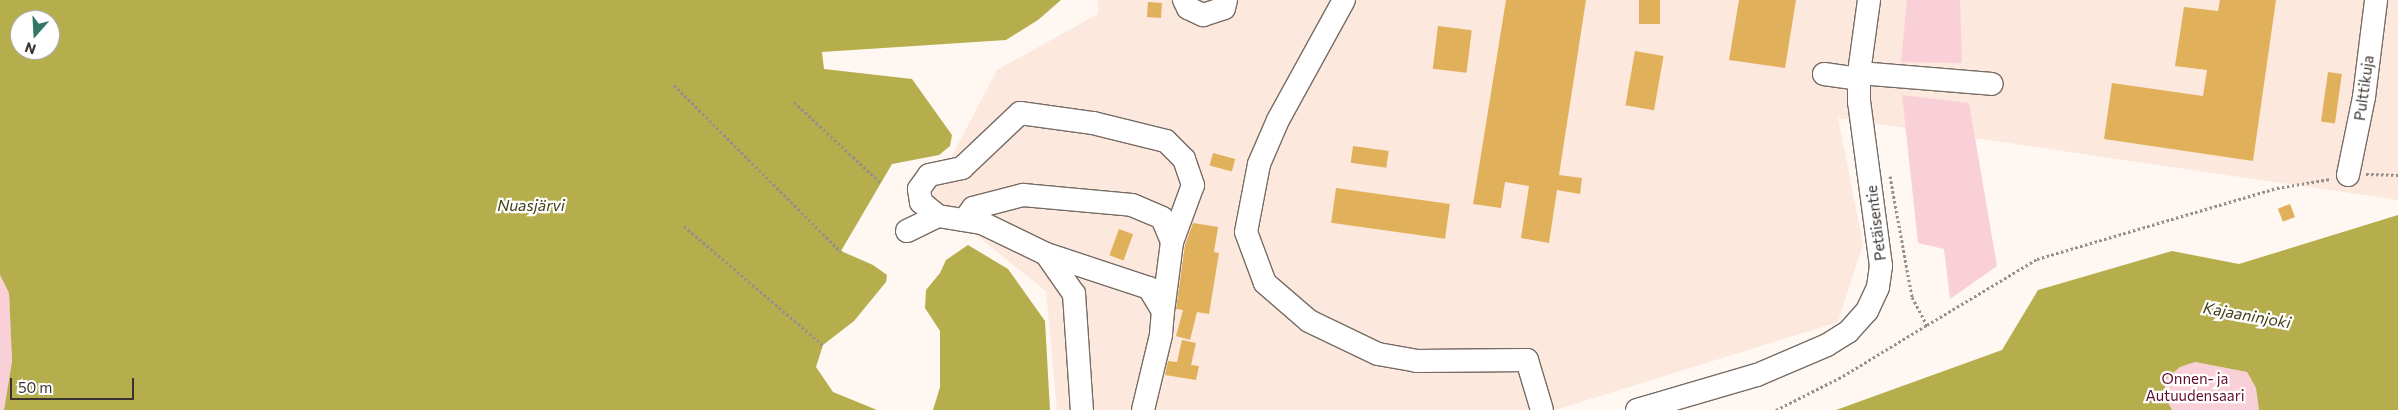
<!DOCTYPE html>
<meta charset="utf-8">
<style>
body{margin:0}
#map{position:relative;width:2398px;height:410px;overflow:hidden;background:#fef7f2;font-family:Commissioner,sans-serif}
div>[style]{position:absolute}
.built>*{inset:0;background:#fce8dc}
.green>*{inset:0;background:#f9d0d8}
.water>*{inset:0;background:#b6ae4d}
.building>*{inset:0;background:#e1b05a;transform-origin:0 0}
.path>*{height:3px;margin-top:-1.5px;transform-origin:0;background:repeating-linear-gradient(90deg,#96908c 0 2.5px,transparent 0 5px)}
.roads{filter:drop-shadow(1px 0 #776c65) drop-shadow(-1px 0 #776c65) drop-shadow(0 1px #776c65) drop-shadow(0 -1px #776c65)}
.minor>*{height:22px;margin:-11px;padding:0 11px;transform-origin:11px;border-radius:11px;background:#fff}
span{translate:-50% -50%;white-space:nowrap;text-align:center;line-height:1.15;-webkit-text-stroke:4.5px #fff;paint-order:stroke}
.street-label{font-size:15px;color:#383330}
.park-label{font-size:15px;color:#630d2c}
.water-label{font-size:16px;color:#444018;font-style:italic}
.north{position:absolute;left:10px;top:10px;width:50px;height:50px;box-sizing:border-box;background:#fff;border:1px solid #afadac;border-radius:50%;rotate:199deg;font-size:14px;font-weight:700;line-height:20px;text-align:center;color:#383330}
.north::after{content:'';display:block;margin:auto;width:18px;height:22px;background:#337668;clip-path:polygon(50% 0,100% 100%,50% 72%,0 100%)}
.scale{position:absolute;left:10px;top:378px;width:124px;height:22px;box-sizing:border-box;border:2px solid #383330;border-top:0;padding-left:6px;font-size:15px;line-height:18px;white-space:nowrap;color:#383330;-webkit-text-stroke:4px #fff;paint-order:stroke}
</style>
<div id="map">
<div class="built">
<i style="clip-path:polygon(1098px 0,2398px 0,2398px 200px,1838px 118px,1863px 244px,1838px 322px,1555px 410px,1057px 410px,1046px 291px,930px 198px,997px 70px,1098px 14px)"></i>
</div>
<div class="green">
<i style="clip-path:polygon(1907px 0,1960px 0,1962px 63px,1901px 62px)"></i>
<i style="clip-path:polygon(1902px 95px,1969px 103px,1997px 266px,1950px 299px,1944px 249px,1918px 243px)"></i>
<i style="clip-path:polygon(0 275px,9px 293px,12px 361px,4px 410px,0 410px)"></i>
<i style="clip-path:polygon(2195px 362px,2247px 372px,2256px 388px,2259px 410px,2172px 410px,2164px 395px,2166px 379px,2180px 367px)"></i>
</div>
<div class="water">
<i style="clip-path:polygon(evenodd,0 0,1061px 0,1038px 20px,1006px 40px,822px 52px,824px 69px,912px 79px,952px 135px,950px 146px,939px 155px,892px 164px,841px 251px,873px 265px,887px 275px,886px 282px,854px 321px,823px 345px,816px 367px,833px 392px,877px 410px,4px 410px,12px 361px,9px 293px,0 275px,0 0,20px 20px,50px 20px,50px 50px,20px 50px,20px 20px)"></i>
<i style="clip-path:polygon(2398px 215px,2398px 410px,2259px 410px,2256px 388px,2247px 372px,2195px 362px,2180px 367px,2166px 379px,2164px 395px,2172px 410px,1836px 410px,2002px 350px,2038px 290px,2172px 251px,2239px 264px)"></i>
<i style="clip-path:polygon(968px 245px,1008px 269px,1045px 321px,1050px 410px,933px 410px,940px 387px,940px 331px,925px 308px,926px 290px,940px 273px,946px 260px)"></i>
</div>
<div class="building">
<i style="clip-path:polygon(1506px 0,1586px 0,1559px 175px,1582px 178px,1580px 194px,1557px 190px,1549px 243px,1521px 238px,1529px 186px,1505px 182px,1501px 208px,1473px 204px)"></i>
<i style="left:1639px;top:0;width:21px;height:24px"></i>
<i style="clip-path:polygon(1739px 0,1796px 0,1785px 68px,1729px 60px)"></i>
<i style="clip-path:polygon(2220px 0,2276px 0,2253px 161px,2104px 139px,2112px 83px,2203px 96px,2207px 70px,2175px 66px,2184px 7px,2218px 11px)"></i>
<i style="left:1148px;top:2px;width:14px;height:15px;rotate:4deg"></i>
<i style="left:1438px;top:26px;width:34px;height:43px;rotate:7deg"></i>
<i style="left:1635px;top:51px;width:29px;height:55px;rotate:10deg"></i>
<i style="left:2328px;top:72px;width:14px;height:50px;rotate:8deg"></i>
<i style="left:1353px;top:146px;width:36px;height:17px;rotate:8deg"></i>
<i style="left:1213px;top:153px;width:23px;height:13px;rotate:15deg"></i>
<i style="left:1336px;top:188px;width:115px;height:35px;rotate:8deg"></i>
<i style="left:2290px;top:204px;width:14px;height:13px;rotate:69deg"></i>
<i style="clip-path:polygon(1193px 223px,1218px 227px,1214px 252px,1219px 253px,1209px 314px,1197px 312px,1190px 340px,1176px 336px,1183px 310px,1176px 309px,1185px 245px)"></i>
<i style="left:1119px;top:229px;width:15px;height:28px;rotate:20deg"></i>
<i style="clip-path:polygon(1182px 340px,1196px 343px,1191px 365px,1199px 366px,1196px 380px,1165px 375px,1168px 361px,1177px 362px)"></i>
</div>
<div class="path">
<i style="left:674px;top:85px;width:236px;rotate:45deg"></i>
<i style="left:794px;top:102px;width:119px;rotate:43deg"></i>
<i style="left:2366px;top:174px;width:32px;rotate:2deg"></i>
<i style="left:1890px;top:176px;width:123px;rotate:79.7deg"></i>
<i style="left:1912px;top:297px;width:32px;rotate:62deg"></i>
<i style="left:1927px;top:325px;width:128px;rotate:-31deg"></i>
<i style="left:2037px;top:259px;width:250px;rotate:-16.5deg"></i>
<i style="left:2277px;top:188px;width:54px;rotate:-9.6deg"></i>
<i style="left:684px;top:226px;width:183px;rotate:40.6deg"></i>
<i style="left:1776px;top:410px;width:75px;rotate:-26.9deg"></i>
<i style="left:1843px;top:376px;width:98px;rotate:-31.3deg"></i>
</div>
<div class="roads">
<div class="minor">
<i style="left:1184px;top:0;width:9px;rotate:63deg"></i>
<i style="left:1188px;top:8px;width:17px;rotate:25deg"></i>
<i style="left:1203px;top:15px;width:22px;rotate:-18deg"></i>
<i style="left:1224px;top:8px;width:8px;rotate:-76deg"></i>
<i style="left:1344px;top:0;width:137px;rotate:118.8deg"></i>
<i style="left:1278px;top:120px;width:48px;rotate:113.4deg"></i>
<i style="left:1259px;top:164px;width:69px;rotate:100.8deg"></i>
<i style="left:1246px;top:232px;width:54px;rotate:69.6deg"></i>
<i style="left:1265px;top:283px;width:58px;rotate:40.8deg"></i>
<i style="left:1309px;top:321px;width:76px;rotate:25.6deg"></i>
<i style="left:1378px;top:354px;width:39px;rotate:10deg"></i>
<i style="left:1416px;top:361px;width:111px;rotate:-0.5deg"></i>
<i style="left:1527px;top:360px;width:52px;rotate:73.3deg"></i>
<i style="left:1859px;top:73px;width:133px;rotate:4.7deg"></i>
<i style="left:1824px;top:74px;width:35px;rotate:8deg"></i>
<i style="left:2348px;top:175px;width:80px;rotate:-78.4deg"></i>
<i style="left:2364px;top:97px;width:98px;rotate:-82.9deg"></i>
<i style="left:938px;top:216px;width:22px;rotate:-141deg"></i>
<i style="left:921px;top:202px;width:13px;rotate:-99deg"></i>
<i style="left:919px;top:189px;width:17px;rotate:-54deg"></i>
<i style="left:929px;top:175px;width:34px;rotate:-12deg"></i>
<i style="left:962px;top:168px;width:80px;rotate:-43.5deg"></i>
<i style="left:1020px;top:113px;width:74px;rotate:7.8deg"></i>
<i style="left:1093px;top:123px;width:75px;rotate:13.9deg"></i>
<i style="left:1166px;top:141px;width:25px;rotate:45deg"></i>
<i style="left:1184px;top:159px;width:28px;rotate:71deg"></i>
<i style="left:1193px;top:185px;width:61px;rotate:110.2deg"></i>
<i style="left:964px;top:220px;width:15px;rotate:-53deg"></i>
<i style="left:973px;top:208px;width:52px;rotate:-14.6deg"></i>
<i style="left:1023px;top:195px;width:109px;rotate:5.2deg"></i>
<i style="left:1132px;top:205px;width:33px;rotate:23deg"></i>
<i style="left:1162px;top:218px;width:26px;rotate:67deg"></i>
<i style="left:1172px;top:242px;width:70px;rotate:97.4deg"></i>
<i style="left:907px;top:231px;width:34px;rotate:-26deg"></i>
<i style="left:938px;top:216px;width:45px;rotate:9deg"></i>
<i style="left:982px;top:223px;width:71px;rotate:25.8deg"></i>
<i style="left:1046px;top:254px;width:49px;rotate:55deg"></i>
<i style="left:1074px;top:294px;width:116px;rotate:86.1deg"></i>
<i style="left:1046px;top:254px;width:108px;rotate:18.3deg"></i>
<i style="left:1149px;top:288px;width:27px;rotate:59deg"></i>
<i style="left:1163px;top:311px;width:24px;rotate:95deg"></i>
<i style="left:1161px;top:335px;width:77px;rotate:103.5deg"></i>
<i style="left:1637px;top:410px;width:125px;rotate:-16.3deg"></i>
<i style="left:1757px;top:375px;width:76px;rotate:-23.2deg"></i>
<i style="left:1827px;top:345px;width:25px;rotate:-32deg"></i>
<i style="left:1848px;top:332px;width:28px;rotate:-48deg"></i>
<i style="left:1867px;top:311px;width:26px;rotate:-65deg"></i>
<i style="left:1878px;top:287px;width:21px;rotate:-82deg"></i>
<i style="left:1881px;top:266px;width:165px;rotate:-97.6deg"></i>
<i style="left:1859px;top:102px;width:29px;rotate:-90deg"></i>
<i style="left:1859px;top:73px;width:74px;rotate:-82.2deg"></i>
</div>
</div>
<div class="street-label">
<span style="left:2364px;top:88px;rotate:-82deg">Pulttikuja</span>
<span style="left:1876px;top:223px;rotate:-97deg">Petäisentie</span>
</div>
<div class="park-label">
<span style="left:2195px;top:387px">Onnen- ja<br>Autuudensaari</span>
</div>
<div class="water-label">
<span style="left:531px;top:205px">Nuasjärvi</span>
<span style="left:2247px;top:315px;rotate:10deg">Kajaaninjoki</span>
</div>
<div class="north">N</div>
<div class="scale">50 m</div>
</div>
